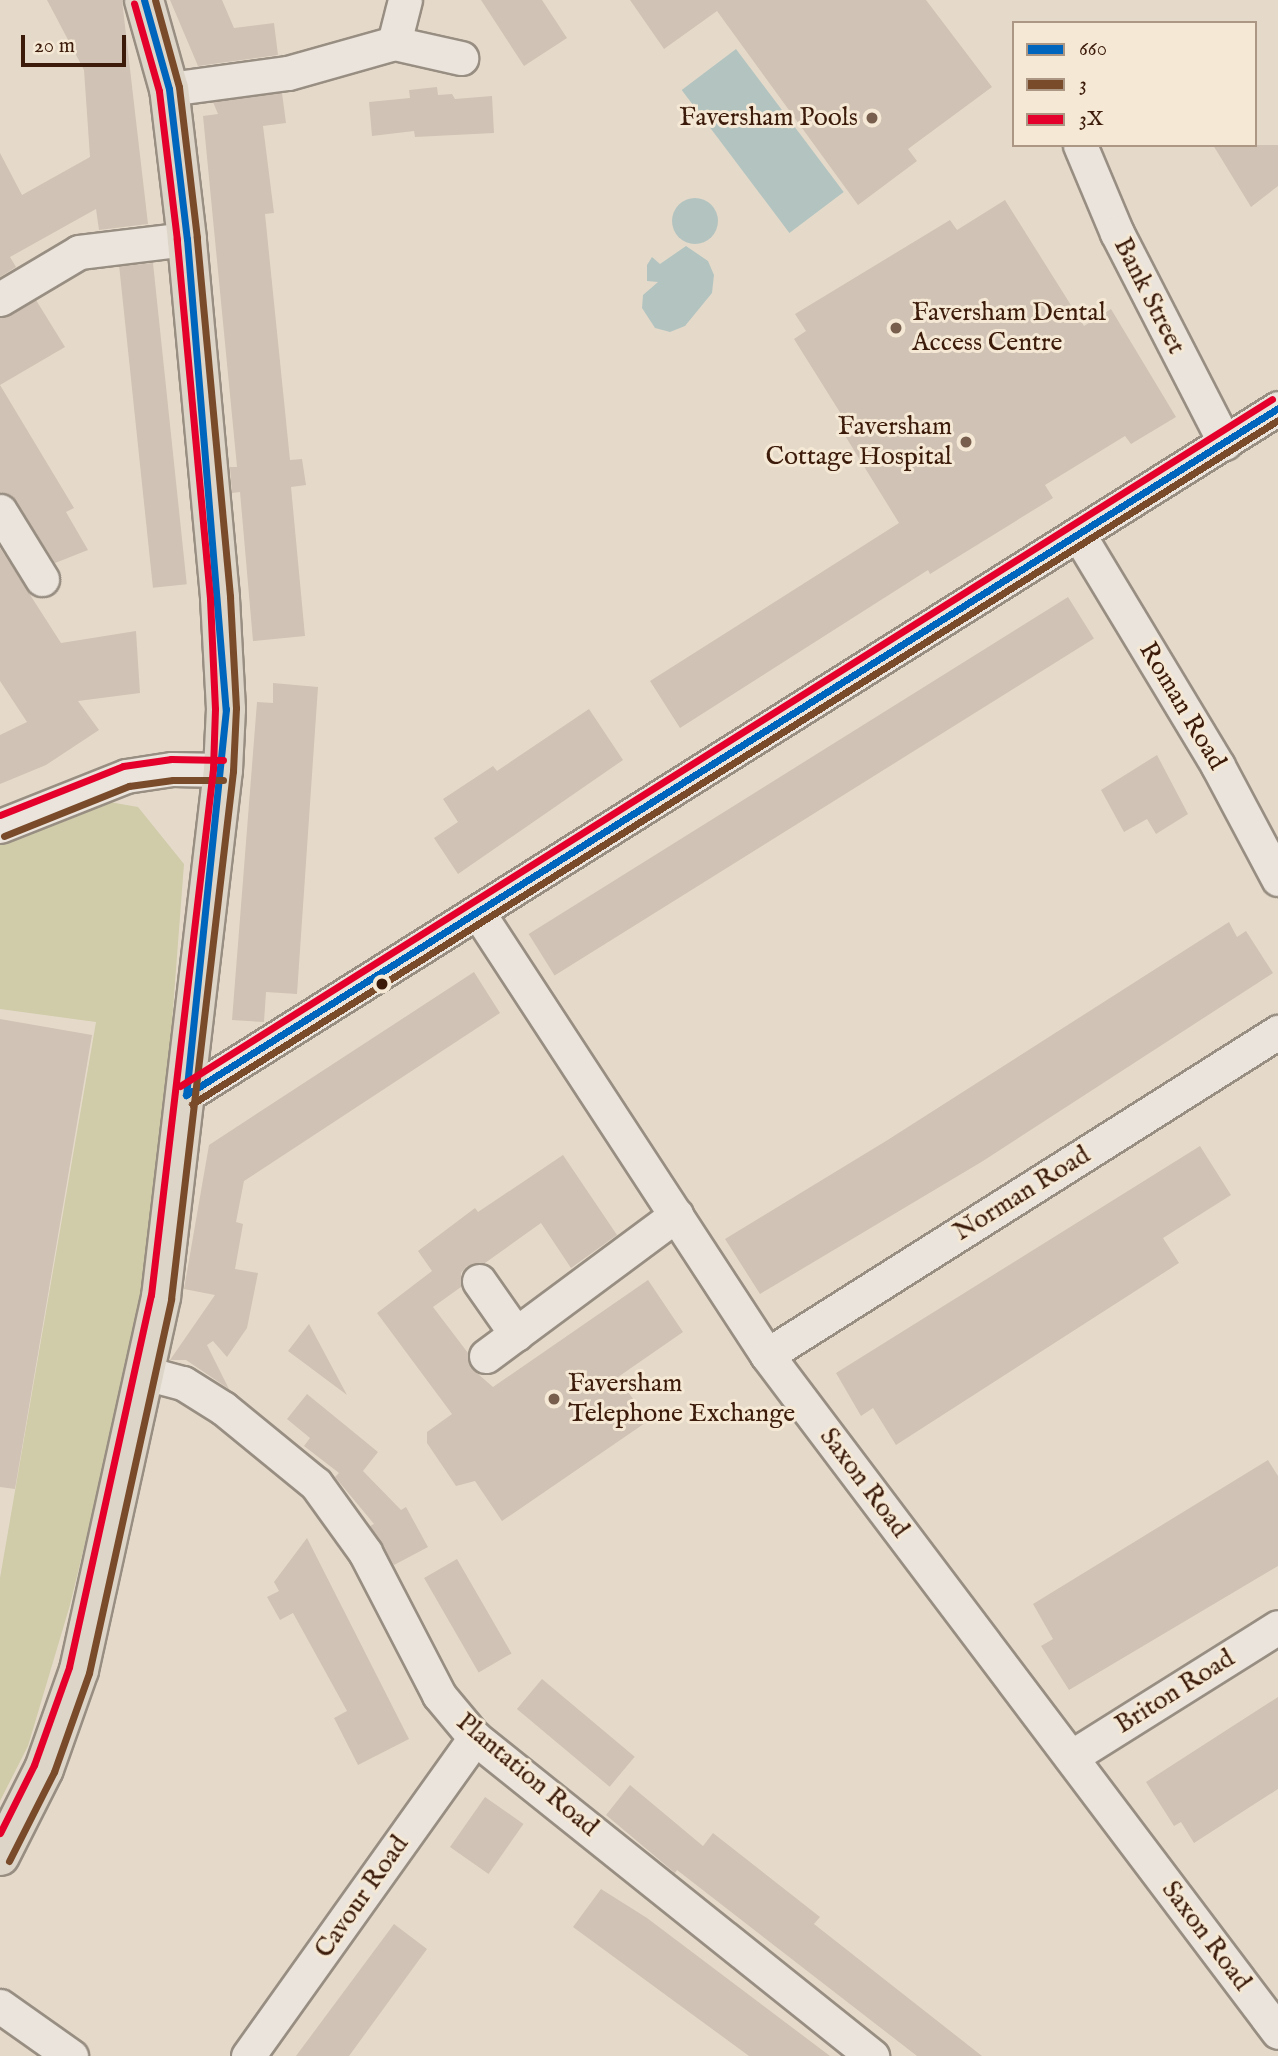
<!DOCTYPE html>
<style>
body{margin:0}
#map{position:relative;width:1278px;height:2056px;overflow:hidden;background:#e5daca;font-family:"IM FELL English",serif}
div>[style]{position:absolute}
.green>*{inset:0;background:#d0cba9}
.water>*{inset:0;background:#b3c4c0;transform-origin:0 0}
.round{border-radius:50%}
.building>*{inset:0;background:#d0c2b4;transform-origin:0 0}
.roads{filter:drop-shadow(2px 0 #988e82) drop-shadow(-2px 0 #988e82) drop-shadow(0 2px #988e82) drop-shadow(0 -2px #988e82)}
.minor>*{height:33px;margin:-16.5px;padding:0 16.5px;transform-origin:16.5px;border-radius:16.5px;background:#eae4dc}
.major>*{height:38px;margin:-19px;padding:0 19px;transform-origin:19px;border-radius:19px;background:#ddd5c7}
.bus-1>*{height:7px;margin:-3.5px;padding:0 3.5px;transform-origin:3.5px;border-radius:3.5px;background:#0065bd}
.bus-2>*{height:7px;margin:-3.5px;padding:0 3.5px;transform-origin:3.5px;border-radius:3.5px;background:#7a4b2a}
.bus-3>*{height:7px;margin:-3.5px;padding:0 3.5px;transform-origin:3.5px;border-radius:3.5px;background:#e4002b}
.dots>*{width:19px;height:19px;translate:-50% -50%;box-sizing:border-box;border:4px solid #f5e9d5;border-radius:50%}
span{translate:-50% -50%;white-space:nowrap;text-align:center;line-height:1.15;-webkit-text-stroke:6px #f5e9d5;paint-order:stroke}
.poi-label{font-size:26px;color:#3c1b0a}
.right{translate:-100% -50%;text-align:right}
.left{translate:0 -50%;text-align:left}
.street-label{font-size:26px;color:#3c1b0a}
.legend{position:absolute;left:1012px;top:21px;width:245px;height:126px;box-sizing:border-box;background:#f5e9d5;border:2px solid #ab9784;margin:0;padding:9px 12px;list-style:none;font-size:21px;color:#3c1b0a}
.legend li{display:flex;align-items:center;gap:14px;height:35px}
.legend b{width:35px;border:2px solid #ab9784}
.scale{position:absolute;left:21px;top:35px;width:105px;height:32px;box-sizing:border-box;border:4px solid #3c1b0a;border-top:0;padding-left:9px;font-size:21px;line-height:24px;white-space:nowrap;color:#3c1b0a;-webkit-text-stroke:5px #f5e9d5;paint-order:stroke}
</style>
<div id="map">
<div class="green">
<i style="clip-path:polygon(98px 800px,138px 807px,184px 864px,154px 1259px,70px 1605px,28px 1746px,0 1801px,0 1578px,96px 1022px,0 1009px,0 839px)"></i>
</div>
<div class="water">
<i style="left:736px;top:49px;width:179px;height:68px;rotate:53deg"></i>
<i class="round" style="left:672px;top:198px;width:46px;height:46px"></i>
<i style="clip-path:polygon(686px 246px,708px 261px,714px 275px,712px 293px,685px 326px,670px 332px,655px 328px,642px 308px,643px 295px,658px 282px,647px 281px,647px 265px,652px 257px,660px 264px)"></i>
</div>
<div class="building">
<i style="clip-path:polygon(47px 0,122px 0,148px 224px,99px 230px,96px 209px,10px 257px,16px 267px,0 277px,0 153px,22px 195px,90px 157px,84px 70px)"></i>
<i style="clip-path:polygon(170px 0,222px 0,234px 28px,274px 23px,278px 55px,198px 66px)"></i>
<i style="clip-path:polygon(481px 0,542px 0,567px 38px,524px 66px)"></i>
<i style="clip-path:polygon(630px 0,926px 0,992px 87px,908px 149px,917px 161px,858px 205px,717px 11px,664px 49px)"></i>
<i style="clip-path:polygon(437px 87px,438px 95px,452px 94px,455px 99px,492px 96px,494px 133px,415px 137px,414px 131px,372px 136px,369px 102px,410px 98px,409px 90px)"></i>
<i style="clip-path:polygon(282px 93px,286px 123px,263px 126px,274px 213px,265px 214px,290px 460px,302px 459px,306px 485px,291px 487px,305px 636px,253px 641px,240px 492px,232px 493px,230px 467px,237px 467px,203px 116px,218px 114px,213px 102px)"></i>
<i style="clip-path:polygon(1213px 145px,1278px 145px,1278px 186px,1251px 207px)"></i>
<i style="clip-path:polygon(1005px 200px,1084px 326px,1111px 309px,1176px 417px,1131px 444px,1125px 436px,1045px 485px,1053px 498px,930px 574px,928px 570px,680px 728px,650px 681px,899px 523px,844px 434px,851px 430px,794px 339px,806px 331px,795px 314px,950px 220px,957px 230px)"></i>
<i style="left:153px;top:263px;width:323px;height:34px;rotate:84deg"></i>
<i style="clip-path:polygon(36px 300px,65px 347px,0 385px,0 318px)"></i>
<i style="clip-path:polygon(0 385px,74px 508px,66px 512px,88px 550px,55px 563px,16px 501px,0 492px)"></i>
<i style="clip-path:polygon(0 548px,61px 643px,136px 631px,140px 693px,78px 701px,99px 730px,46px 765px,0 784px,0 735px,27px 722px,0 681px)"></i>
<i style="left:1068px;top:597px;width:49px;height:636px;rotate:58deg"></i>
<i style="clip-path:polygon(273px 683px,318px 687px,297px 994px,266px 992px,264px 1022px,232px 1020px,257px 702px,273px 703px)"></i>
<i style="clip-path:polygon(589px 709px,623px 760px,458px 874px,434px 838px,458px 822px,443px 799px,493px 766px,497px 771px)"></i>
<i style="clip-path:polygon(1157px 755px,1188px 814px,1156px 834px,1147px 819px,1124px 832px,1101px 790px)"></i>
<i style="clip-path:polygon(1229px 922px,1237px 937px,1246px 931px,1273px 973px,983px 1161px,760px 1294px,725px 1239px,886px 1141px)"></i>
<i style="clip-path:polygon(474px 972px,500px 1013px,244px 1181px,236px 1222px,243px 1224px,235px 1269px,258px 1273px,247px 1328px,227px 1357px,213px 1341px,207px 1345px,229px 1389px,186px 1360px,170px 1360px,215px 1295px,184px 1289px,209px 1145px)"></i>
<i style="clip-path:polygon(0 1019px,92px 1035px,15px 1489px,0 1487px)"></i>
<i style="clip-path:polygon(1200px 1146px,1231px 1195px,1163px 1238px,1179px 1263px,896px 1445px,873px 1408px,861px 1416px,836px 1373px)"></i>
<i style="clip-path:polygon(563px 1155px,617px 1235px,571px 1268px,541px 1223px,485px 1263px,467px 1266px,461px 1273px,461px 1287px,433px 1307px,468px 1353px,470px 1367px,493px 1387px,648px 1280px,683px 1332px,618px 1377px,648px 1421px,502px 1521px,475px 1481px,456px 1486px,427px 1443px,427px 1432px,452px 1414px,377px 1313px,432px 1271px,418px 1251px,475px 1208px,478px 1212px)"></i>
<i style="clip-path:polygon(309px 1324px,347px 1395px,288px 1351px)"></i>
<i style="clip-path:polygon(307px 1394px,378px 1452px,363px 1471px,401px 1510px,406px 1507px,428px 1547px,394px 1565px,370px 1526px,374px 1524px,335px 1477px,339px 1473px,304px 1446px,310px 1438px,287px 1419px)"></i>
<i style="clip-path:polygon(1268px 1460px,1278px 1476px,1278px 1566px,1069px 1690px,1041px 1646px,1053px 1639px,1033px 1604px)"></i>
<i style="clip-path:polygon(307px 1538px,409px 1739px,358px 1765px,334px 1718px,347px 1711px,293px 1613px,280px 1620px,267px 1597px,279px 1591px,274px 1582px)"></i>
<i style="left:457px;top:1559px;width:109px;height:38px;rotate:60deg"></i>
<i style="left:542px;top:1679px;width:121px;height:39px;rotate:40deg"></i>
<i style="clip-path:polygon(1278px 1697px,1278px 1789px,1194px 1843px,1181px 1822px,1174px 1826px,1146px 1782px)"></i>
<i style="clip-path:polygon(630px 1785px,703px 1846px,713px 1833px,820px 1917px,814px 1924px,982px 2056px,917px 2056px,677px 1870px,675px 1873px,606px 1815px)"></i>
<i style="left:485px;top:1797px;width:47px;height:61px;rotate:35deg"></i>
<i style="clip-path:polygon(601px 1889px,647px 1918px,830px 2056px,749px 2056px,573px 1927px)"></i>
<i style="clip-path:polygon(394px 1924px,427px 1949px,349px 2056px,296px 2056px)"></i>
</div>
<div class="roads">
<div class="minor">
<i style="left:394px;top:43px;width:44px;rotate:-75.7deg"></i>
<i style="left:169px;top:89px;width:120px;rotate:-7.7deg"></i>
<i style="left:288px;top:73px;width:110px;rotate:-15.8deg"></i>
<i style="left:394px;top:43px;width:69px;rotate:12.6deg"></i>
<i style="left:1080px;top:145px;width:95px;rotate:67.2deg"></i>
<i style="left:1117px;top:233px;width:236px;rotate:62.8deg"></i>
<i style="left:0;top:299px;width:92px;rotate:-30.7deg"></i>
<i style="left:79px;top:252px;width:109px;rotate:-6.9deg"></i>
<i style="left:0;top:511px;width:80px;rotate:58.3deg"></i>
<i style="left:1080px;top:537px;width:267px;rotate:58.9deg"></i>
<i style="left:1218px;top:766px;width:128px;rotate:62deg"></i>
<i style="left:0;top:826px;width:136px;rotate:-21.6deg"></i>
<i style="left:126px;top:776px;width:47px;rotate:-8.7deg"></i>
<i style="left:172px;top:769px;width:51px;rotate:1.1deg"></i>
<i style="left:479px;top:914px;width:527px;rotate:56.85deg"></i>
<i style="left:767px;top:1355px;width:848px;rotate:52.95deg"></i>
<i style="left:186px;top:1095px;width:1290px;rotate:-32.17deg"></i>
<i style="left:479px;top:1281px;width:65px;rotate:55.1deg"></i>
<i style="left:767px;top:1355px;width:605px;rotate:-32.3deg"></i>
<i style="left:486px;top:1356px;width:237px;rotate:-36.6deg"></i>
<i style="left:145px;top:1373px;width:39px;rotate:15deg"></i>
<i style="left:183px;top:1383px;width:47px;rotate:32deg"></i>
<i style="left:223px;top:1408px;width:120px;rotate:39.3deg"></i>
<i style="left:316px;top:1484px;width:84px;rotate:54.2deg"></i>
<i style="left:365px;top:1552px;width:161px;rotate:62.6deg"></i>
<i style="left:439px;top:1695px;width:56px;rotate:50.1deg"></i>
<i style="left:475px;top:1738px;width:509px;rotate:38.69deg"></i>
<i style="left:1071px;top:1757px;width:244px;rotate:-32.1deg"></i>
<i style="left:0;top:2006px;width:87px;rotate:35.2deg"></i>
<i style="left:248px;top:2056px;width:391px;rotate:-54.5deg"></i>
</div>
<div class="major">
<i style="left:0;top:1856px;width:97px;rotate:-63.2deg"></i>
<i style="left:44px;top:1769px;width:105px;rotate:-70.5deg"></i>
<i style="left:79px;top:1670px;width:382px;rotate:-77.6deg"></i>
<i style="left:161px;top:1297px;width:531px;rotate:-83.29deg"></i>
<i style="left:223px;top:770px;width:61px;rotate:-87.2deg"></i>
<i style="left:226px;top:709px;width:112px;rotate:-93.1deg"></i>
<i style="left:220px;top:597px;width:360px;rotate:-95.3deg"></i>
<i style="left:187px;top:239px;width:151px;rotate:-96.8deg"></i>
<i style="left:169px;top:89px;width:92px;rotate:-105.7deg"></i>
</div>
</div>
<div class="bus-1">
<i style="left:144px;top:0;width:92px;rotate:74.3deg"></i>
<i style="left:169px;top:89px;width:151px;rotate:83.2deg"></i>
<i style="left:187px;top:239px;width:472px;rotate:85.3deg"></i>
<i style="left:226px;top:709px;width:388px;rotate:95.9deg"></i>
<i style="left:186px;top:1095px;width:1290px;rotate:-32.17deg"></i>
</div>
<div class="bus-2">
<i style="left:4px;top:836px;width:135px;rotate:-21.8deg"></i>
<i style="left:129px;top:786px;width:44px;rotate:-7.8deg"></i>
<i style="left:173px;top:780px;width:50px"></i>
<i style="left:192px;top:1104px;width:1283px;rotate:-32.2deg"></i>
<i style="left:9px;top:1861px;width:100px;rotate:-63.2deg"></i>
<i style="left:54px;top:1772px;width:105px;rotate:-70.5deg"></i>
<i style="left:89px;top:1673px;width:383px;rotate:-77.6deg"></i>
<i style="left:171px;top:1299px;width:532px;rotate:-83.3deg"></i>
<i style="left:233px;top:771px;width:63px;rotate:-87.3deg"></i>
<i style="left:236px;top:708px;width:112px;rotate:-93.1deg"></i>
<i style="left:230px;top:596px;width:360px;rotate:-95.3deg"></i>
<i style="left:197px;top:238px;width:152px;rotate:-96.8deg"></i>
<i style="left:179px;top:87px;width:90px;rotate:-105.4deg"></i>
</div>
<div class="bus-3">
<i style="left:0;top:815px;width:132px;rotate:-21.7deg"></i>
<i style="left:123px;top:766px;width:49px;rotate:-8.3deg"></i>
<i style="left:171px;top:759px;width:52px;rotate:1.1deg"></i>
<i style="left:180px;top:1086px;width:1290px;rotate:-32.17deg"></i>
<i style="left:0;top:1833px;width:76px;rotate:-63.4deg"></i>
<i style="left:34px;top:1765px;width:104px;rotate:-70.3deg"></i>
<i style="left:69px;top:1667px;width:381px;rotate:-77.6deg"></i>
<i style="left:151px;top:1295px;width:530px;rotate:-83.28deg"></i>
<i style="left:213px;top:769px;width:60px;rotate:-88.1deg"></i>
<i style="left:215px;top:709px;width:111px;rotate:-92.6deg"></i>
<i style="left:210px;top:598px;width:360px;rotate:-95.3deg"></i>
<i style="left:177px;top:240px;width:150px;rotate:-96.9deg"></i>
<i style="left:159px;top:91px;width:91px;rotate:-105.9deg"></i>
</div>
<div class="dots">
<i style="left:872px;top:118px;background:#775e4d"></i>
<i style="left:896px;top:328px;background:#775e4d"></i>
<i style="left:966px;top:442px;background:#775e4d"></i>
<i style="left:382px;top:984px;background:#3c1b0a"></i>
<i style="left:554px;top:1399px;background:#775e4d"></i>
</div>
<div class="poi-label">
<span class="right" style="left:858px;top:118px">Faversham Pools</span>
<span class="left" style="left:912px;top:328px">Faversham Dental<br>Access Centre</span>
<span class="right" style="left:952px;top:442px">Faversham<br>Cottage Hospital</span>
<span class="left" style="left:568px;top:1399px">Faversham<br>Telephone Exchange</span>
</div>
<div class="street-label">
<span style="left:1149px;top:296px;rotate:63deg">Bank Street</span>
<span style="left:1182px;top:706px;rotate:59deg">Roman Road</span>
<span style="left:1022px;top:1194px;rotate:-32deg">Norman Road</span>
<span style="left:864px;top:1483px;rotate:53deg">Saxon Road</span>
<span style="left:1175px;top:1692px;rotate:-32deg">Briton Road</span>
<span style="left:527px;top:1775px;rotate:40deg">Plantation Road</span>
<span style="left:362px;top:1897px;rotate:-55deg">Cavour Road</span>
<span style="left:1206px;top:1936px;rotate:53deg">Saxon Road</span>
</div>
<ul class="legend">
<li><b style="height:9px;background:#0065bd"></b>660</li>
<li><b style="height:9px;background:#7a4b2a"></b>3</li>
<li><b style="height:9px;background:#e4002b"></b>3X</li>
</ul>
<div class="scale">20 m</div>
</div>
